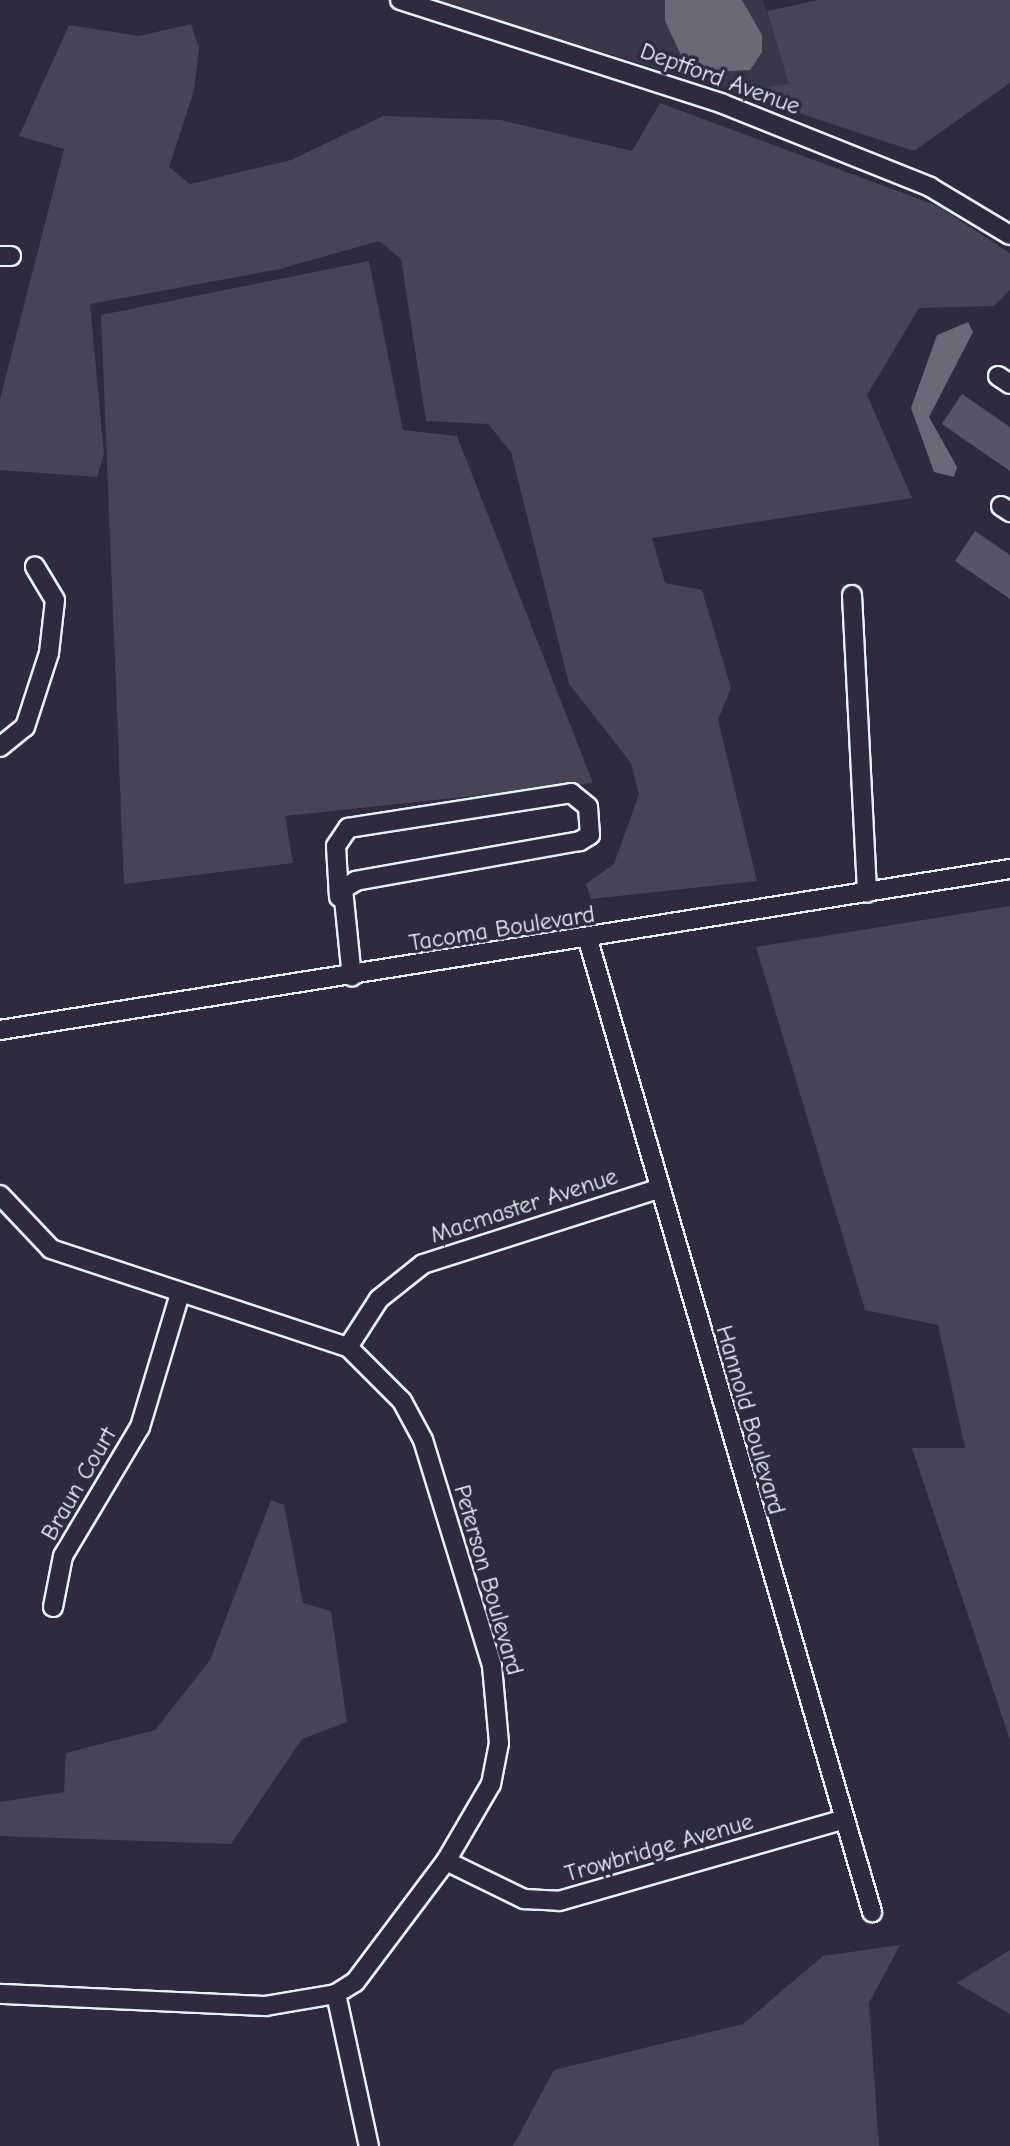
<!DOCTYPE html>
<style>
body{margin:0}
#map{position:relative;width:1010px;height:2146px;overflow:hidden;background:#2f2a3d;font-family:"Comic Neue",sans-serif}
div>[style]{position:absolute}
.built>*{inset:0;background:#3b3749}
.green>*{inset:0;background:#464455}
.water>*{inset:0;background:#696978}
.building>*{inset:0;background:#575565}
.roads{filter:drop-shadow(2px 0 #e8f1f8) drop-shadow(-2px 0 #e8f1f8) drop-shadow(0 2px #e8f1f8) drop-shadow(0 -2px #e8f1f8)}
.minor>*{height:18px;margin:-9px;padding:0 9px;transform-origin:9px;border-radius:9px;background:#2f2a3d}
span{translate:-50% -50%;white-space:nowrap;text-align:center;line-height:1.15;-webkit-text-stroke:7px #2f2a3d;paint-order:stroke}
.street-label{font-size:24px;color:#e8f1f8}
</style>
<div id="map">
<div class="built">
<i style="clip-path:polygon(430px 0,763px 0,790px 84px,735px 92px)"></i>
</div>
<div class="green">
<i style="clip-path:polygon(819px 0,1010px 0,1010px 83px,914px 151px,735px 92px,789px 84px,767px 11px)"></i>
<i style="clip-path:polygon(191px 24px,199px 48px,194px 91px,169px 167px,190px 184px,291px 160px,383px 116px,501px 120px,632px 151px,660px 103px,938px 206px,1010px 253px,1010px 290px,994px 306px,919px 308px,867px 395px,912px 498px,652px 538px,665px 583px,702px 590px,731px 688px,718px 720px,757px 881px,591px 899px,586px 884px,614px 864px,639px 794px,631px 763px,569px 684px,511px 452px,488px 424px,426px 421px,401px 259px,379px 241px,280px 269px,90px 304px,104px 454px,97px 477px,0 470px,0 399px,64px 149px,19px 136px,69px 25px,139px 36px)"></i>
<i style="clip-path:polygon(369px 261px,403px 430px,457px 436px,593px 783px,285px 816px,293px 863px,124px 884px,101px 315px)"></i>
<i style="clip-path:polygon(1010px 906px,1010px 1740px,912px 1448px,965px 1448px,938px 1325px,865px 1310px,756px 947px)"></i>
<i style="clip-path:polygon(271px 1500px,284px 1505px,303px 1603px,331px 1611px,347px 1722px,302px 1739px,231px 1844px,0 1836px,0 1802px,64px 1792px,66px 1753px,155px 1730px,210px 1660px)"></i>
<i style="clip-path:polygon(900px 1945px,869px 2003px,879px 2146px,513px 2146px,554px 2070px,743px 2024px,823px 1956px)"></i>
<i style="clip-path:polygon(1010px 1950px,1010px 2014px,957px 1983px)"></i>
</div>
<div class="water">
<i style="clip-path:polygon(742px 0,762px 35px,762px 52px,750px 70px,711px 72px,681px 55px,665px 21px,665px 0)"></i>
<i style="clip-path:polygon(968px 322px,973px 332px,929px 417px,957px 467px,954px 477px,934px 472px,911px 408px,937px 335px)"></i>
</div>
<div class="building">
<i style="clip-path:polygon(962px 394px,1010px 427px,1010px 471px,942px 424px)"></i>
<i style="clip-path:polygon(975px 531px,1010px 555px,1010px 599px,955px 561px)"></i>
</div>
<div class="roads">
<div class="minor">
<i style="left:400px;top:0;width:339px;rotate:17.8deg"></i>
<i style="left:723px;top:104px;width:223px;rotate:21.8deg"></i>
<i style="left:930px;top:187px;width:93px;rotate:31deg"></i>
<i style="left:0;top:256px;width:11px"></i>
<i style="left:998px;top:376px;width:14px;rotate:34deg"></i>
<i style="left:1001px;top:506px;width:11px;rotate:34deg"></i>
<i style="left:852px;top:595px;width:298px;rotate:87.1deg"></i>
<i style="left:0;top:747px;width:32px;rotate:-39deg"></i>
<i style="left:25px;top:727px;width:78px;rotate:-72deg"></i>
<i style="left:49px;top:653px;width:53px;rotate:-83.5deg"></i>
<i style="left:55px;top:600px;width:39px;rotate:-121deg"></i>
<i style="left:339px;top:897px;width:51px;rotate:-93.4deg"></i>
<i style="left:336px;top:846px;width:22px;rotate:-56deg"></i>
<i style="left:348px;top:828px;width:226px;rotate:-8.9deg"></i>
<i style="left:571px;top:793px;width:22px;rotate:39deg"></i>
<i style="left:588px;top:807px;width:28px;rotate:86deg"></i>
<i style="left:590px;top:835px;width:12px;rotate:149deg"></i>
<i style="left:580px;top:841px;width:228px;rotate:169.9deg"></i>
<i style="left:356px;top:881px;width:15px;rotate:148deg"></i>
<i style="left:343px;top:889px;width:88px;rotate:84.2deg"></i>
<i style="left:588px;top:940px;width:1013px;rotate:73.71deg"></i>
<i style="left:0;top:1030px;width:1023px;rotate:-9.06deg"></i>
<i style="left:0;top:1195px;width:74px;rotate:46.6deg"></i>
<i style="left:51px;top:1249px;width:313px;rotate:18.3deg"></i>
<i style="left:348px;top:1347px;width:76px;rotate:45deg"></i>
<i style="left:402px;top:1401px;width:44px;rotate:61.7deg"></i>
<i style="left:423px;top:1440px;width:236px;rotate:73deg"></i>
<i style="left:492px;top:1666px;width:77px;rotate:84.8deg"></i>
<i style="left:499px;top:1743px;width:42px;rotate:101deg"></i>
<i style="left:491px;top:1784px;width:89px;rotate:120.3deg"></i>
<i style="left:446px;top:1861px;width:151px;rotate:126.9deg"></i>
<i style="left:355px;top:1982px;width:22px;rotate:148deg"></i>
<i style="left:336px;top:1994px;width:71px;rotate:170.3deg"></i>
<i style="left:266px;top:2006px;width:266px;rotate:-177.4deg"></i>
<i style="left:348px;top:1347px;width:57px;rotate:-57.1deg"></i>
<i style="left:379px;top:1299px;width:56px;rotate:-38.5deg"></i>
<i style="left:423px;top:1264px;width:247px;rotate:-17.7deg"></i>
<i style="left:53px;top:1607px;width:52px;rotate:-78.9deg"></i>
<i style="left:63px;top:1556px;width:150px;rotate:-59.2deg"></i>
<i style="left:140px;top:1427px;width:139px;rotate:-73.3deg"></i>
<i style="left:446px;top:1861px;width:87px;rotate:26deg"></i>
<i style="left:524px;top:1899px;width:35px;rotate:3deg"></i>
<i style="left:559px;top:1901px;width:294px;rotate:-16deg"></i>
<i style="left:336px;top:1994px;width:156px;rotate:77.8deg"></i>
</div>
</div>
<div class="street-label">
<span style="left:720px;top:79px;rotate:20deg">Deptford Avenue</span>
<span style="left:502px;top:929px;rotate:-9deg">Tacoma Boulevard</span>
<span style="left:524px;top:1206px;rotate:-18deg">Macmaster Avenue</span>
<span style="left:750px;top:1420px;rotate:74deg">Hannold Boulevard</span>
<span style="left:79px;top:1484px;rotate:-60deg">Braun Court</span>
<span style="left:488px;top:1580px;rotate:74deg">Peterson Boulevard</span>
<span style="left:659px;top:1848px;rotate:-16deg">Trowbridge Avenue</span>
</div>
</div>
